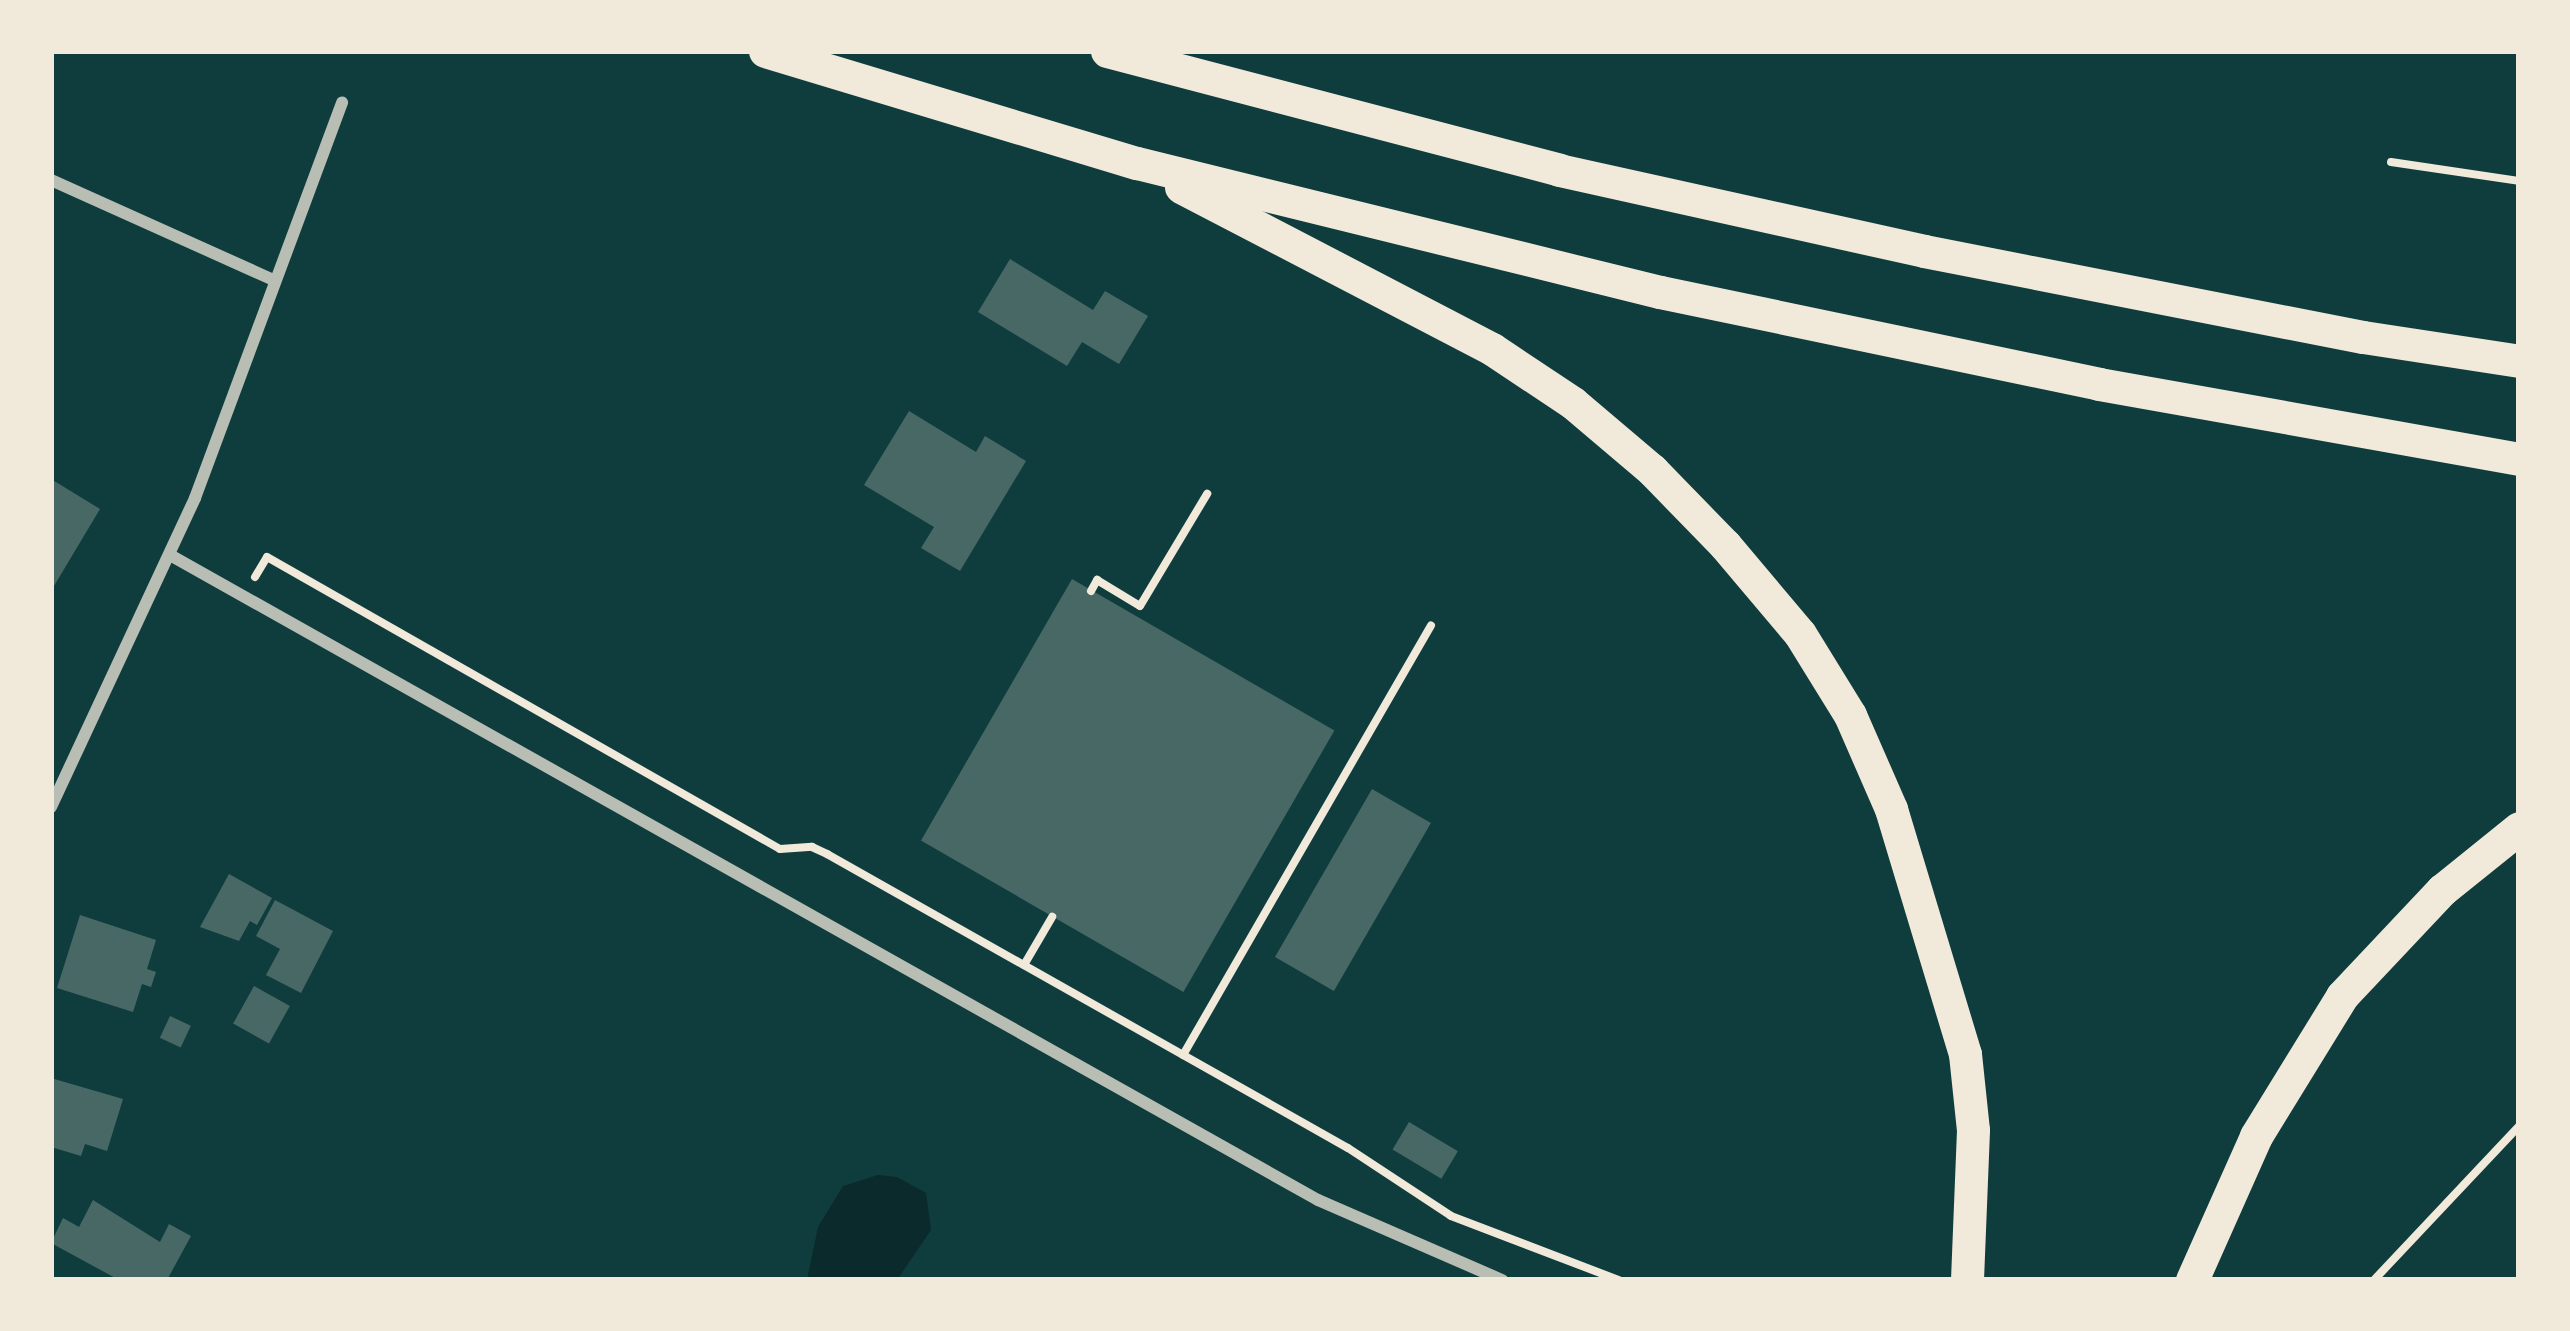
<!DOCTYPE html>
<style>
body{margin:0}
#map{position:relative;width:2570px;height:1331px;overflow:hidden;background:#0f3d3e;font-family:Inter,sans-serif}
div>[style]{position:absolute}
.water>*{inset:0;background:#0a2a2b}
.building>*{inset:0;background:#486865;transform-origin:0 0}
.path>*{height:8px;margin:-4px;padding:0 4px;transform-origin:4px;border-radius:4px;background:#f1e9da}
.minor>*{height:12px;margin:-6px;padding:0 6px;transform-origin:6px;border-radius:6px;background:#b8beb3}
.trunk>*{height:33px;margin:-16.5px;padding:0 16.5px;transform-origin:16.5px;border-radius:16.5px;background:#f1e9da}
span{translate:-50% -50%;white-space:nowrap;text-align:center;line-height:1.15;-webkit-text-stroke:12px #f1e9da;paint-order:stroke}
.frame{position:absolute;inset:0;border:54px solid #f1e9da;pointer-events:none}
</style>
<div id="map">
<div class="water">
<i style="clip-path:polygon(878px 1175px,897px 1177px,926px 1193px,931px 1230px,897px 1280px,807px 1280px,818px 1227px,843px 1186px)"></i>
</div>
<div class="building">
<i style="clip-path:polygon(1010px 259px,1093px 310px,1105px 291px,1148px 316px,1119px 364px,1082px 342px,1067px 366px,978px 312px)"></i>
<i style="clip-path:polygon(909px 411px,976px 452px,985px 436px,1026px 461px,960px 571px,921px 548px,934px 527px,864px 485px)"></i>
<i style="clip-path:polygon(51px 479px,100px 509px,51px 591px)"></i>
<i style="left:1072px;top:579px;width:303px;height:302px;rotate:30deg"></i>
<i style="left:1372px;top:789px;width:68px;height:194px;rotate:30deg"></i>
<i style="clip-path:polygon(229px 874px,272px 898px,257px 925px,250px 921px,239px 941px,200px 927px)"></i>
<i style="clip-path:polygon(275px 900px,333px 931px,301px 993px,266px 975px,280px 949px,256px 936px)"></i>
<i style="clip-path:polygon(80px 915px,156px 940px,147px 969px,156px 972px,151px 987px,142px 984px,133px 1012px,57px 988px)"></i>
<i style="left:254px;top:986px;width:41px;height:43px;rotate:29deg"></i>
<i style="left:170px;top:1016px;width:23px;height:24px;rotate:25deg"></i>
<i style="clip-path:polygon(51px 1078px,123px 1099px,107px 1151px,85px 1144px,81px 1156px,51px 1147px)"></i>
<i style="left:1409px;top:1122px;width:57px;height:32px;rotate:31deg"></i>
<i style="clip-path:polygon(93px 1200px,160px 1242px,169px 1224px,191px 1236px,167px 1280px,119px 1280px,51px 1243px,63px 1218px,79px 1227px)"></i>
</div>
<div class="path">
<i style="left:2391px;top:162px;width:129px;rotate:8.4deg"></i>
<i style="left:255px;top:577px;width:23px;rotate:-59deg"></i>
<i style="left:267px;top:557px;width:590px;rotate:29.65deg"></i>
<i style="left:780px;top:849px;width:32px;rotate:-4deg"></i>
<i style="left:812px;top:847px;width:17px;rotate:25deg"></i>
<i style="left:827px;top:854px;width:598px;rotate:29.44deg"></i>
<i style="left:1348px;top:1148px;width:123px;rotate:33.4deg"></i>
<i style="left:1451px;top:1216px;width:180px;rotate:20.9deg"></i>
<i style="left:1091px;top:591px;width:13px;rotate:-61deg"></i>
<i style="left:1097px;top:580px;width:50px;rotate:31.2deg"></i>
<i style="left:1140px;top:606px;width:131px;rotate:-59.1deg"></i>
<i style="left:1024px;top:965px;width:56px;rotate:-59.7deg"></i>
<i style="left:1183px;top:1055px;width:496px;rotate:-60deg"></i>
<i style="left:2374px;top:1280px;width:212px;rotate:-46.7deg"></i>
</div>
<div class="minor">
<i style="left:51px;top:180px;width:243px;rotate:24.2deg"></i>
<i style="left:170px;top:555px;width:1317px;rotate:29.33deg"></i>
<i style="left:1318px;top:1200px;width:201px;rotate:23.5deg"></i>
<i style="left:51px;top:807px;width:341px;rotate:-65deg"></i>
<i style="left:195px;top:498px;width:422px;rotate:-69.6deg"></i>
</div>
<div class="trunk">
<i style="left:765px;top:51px;width:388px;rotate:16.8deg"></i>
<i style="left:1137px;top:163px;width:539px;rotate:13.86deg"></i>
<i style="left:1660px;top:292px;width:449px;rotate:11.8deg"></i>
<i style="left:2099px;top:384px;width:427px;rotate:10.1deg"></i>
<i style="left:1107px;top:51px;width:467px;rotate:14.7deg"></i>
<i style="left:1559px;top:170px;width:374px;rotate:12.5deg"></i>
<i style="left:1924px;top:251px;width:447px;rotate:11.1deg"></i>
<i style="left:2363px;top:337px;width:158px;rotate:8.7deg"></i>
<i style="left:1181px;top:187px;width:351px;rotate:27.5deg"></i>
<i style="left:1492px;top:349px;width:97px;rotate:33.7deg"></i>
<i style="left:1573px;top:403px;width:104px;rotate:40.3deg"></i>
<i style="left:1652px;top:470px;width:105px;rotate:45.8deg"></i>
<i style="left:1725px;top:545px;width:116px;rotate:49.9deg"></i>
<i style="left:1800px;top:634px;width:95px;rotate:58.3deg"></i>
<i style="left:1850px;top:715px;width:103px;rotate:66.4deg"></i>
<i style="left:1891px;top:809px;width:256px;rotate:73.2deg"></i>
<i style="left:1965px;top:1054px;width:76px;rotate:84deg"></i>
<i style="left:1973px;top:1130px;width:150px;rotate:92.3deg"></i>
<i style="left:2192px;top:1280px;width:158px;rotate:-66deg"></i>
<i style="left:2256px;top:1136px;width:164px;rotate:-58.4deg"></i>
<i style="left:2342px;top:996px;width:146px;rotate:-46.7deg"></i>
<i style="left:2442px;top:890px;width:99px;rotate:-38.8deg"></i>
</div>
<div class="frame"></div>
</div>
